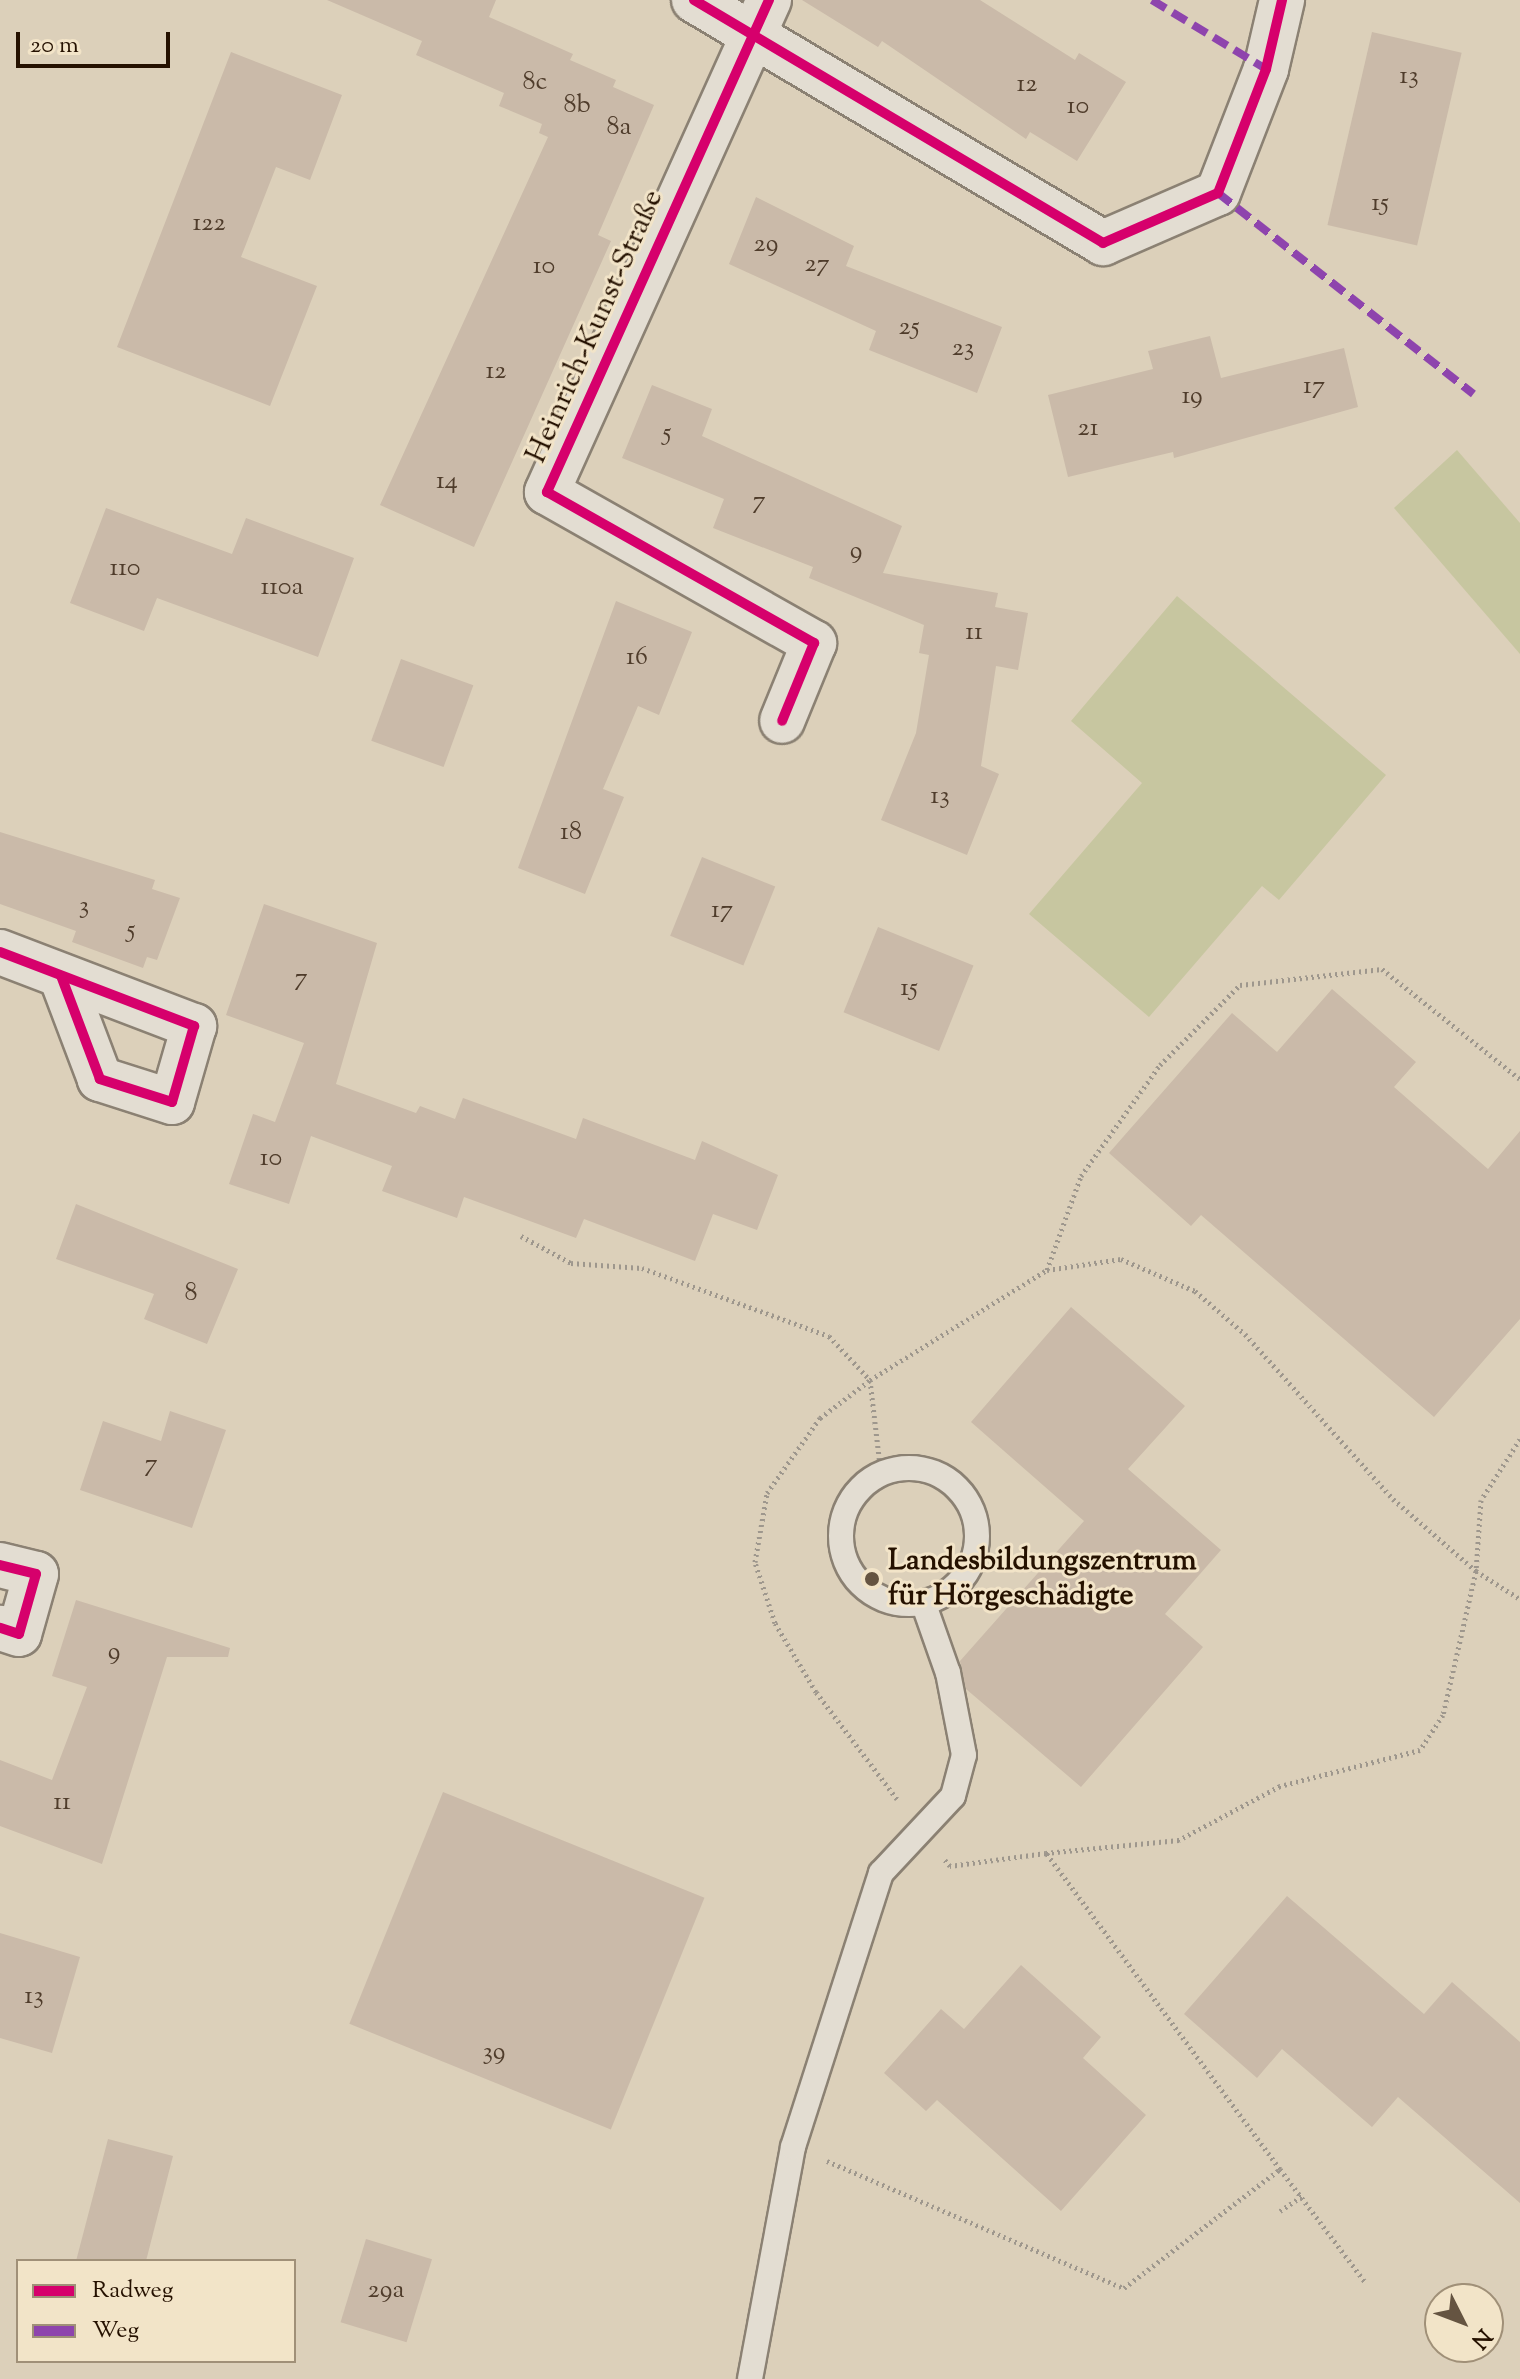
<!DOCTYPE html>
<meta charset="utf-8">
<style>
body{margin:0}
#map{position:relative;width:1520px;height:2379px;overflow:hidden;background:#dcd0ba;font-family:"Sorts Mill Goudy",serif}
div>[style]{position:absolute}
.green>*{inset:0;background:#c7c6a0}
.building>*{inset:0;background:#cabaa9;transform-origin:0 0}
.path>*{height:5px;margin-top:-2.5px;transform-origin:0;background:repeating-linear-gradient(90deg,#9e978d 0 2px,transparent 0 6px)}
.roads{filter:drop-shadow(2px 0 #8b8173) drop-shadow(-2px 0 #8b8173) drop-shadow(0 2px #8b8173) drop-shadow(0 -2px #8b8173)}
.lane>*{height:24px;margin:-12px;padding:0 12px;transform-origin:12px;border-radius:12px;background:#e3ddd2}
.lane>.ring{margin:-12px;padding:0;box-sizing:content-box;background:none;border:24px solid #e3ddd2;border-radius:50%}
.street>*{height:44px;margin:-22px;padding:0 22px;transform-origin:22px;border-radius:22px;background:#e3ddd2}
.quiet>*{height:8px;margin-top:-4px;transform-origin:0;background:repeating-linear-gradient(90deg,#8e44ad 0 16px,transparent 0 24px)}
.cycleway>*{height:10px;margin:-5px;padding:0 5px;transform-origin:5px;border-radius:5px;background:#d6006c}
.dots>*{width:22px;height:22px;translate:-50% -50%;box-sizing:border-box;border:4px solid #f2e4c8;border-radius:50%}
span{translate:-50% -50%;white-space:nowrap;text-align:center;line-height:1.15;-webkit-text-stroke:6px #f2e4c8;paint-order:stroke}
.number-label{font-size:26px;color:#4f3c2b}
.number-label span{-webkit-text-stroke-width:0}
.street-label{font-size:30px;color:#251100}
.poi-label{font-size:30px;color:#251100;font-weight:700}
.left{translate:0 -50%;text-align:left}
.legend{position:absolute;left:16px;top:2259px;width:280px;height:104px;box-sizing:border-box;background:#f2e4c8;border:2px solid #a09078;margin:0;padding:10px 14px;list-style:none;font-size:24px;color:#251100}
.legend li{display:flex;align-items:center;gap:16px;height:40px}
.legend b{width:40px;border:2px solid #a09078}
.north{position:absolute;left:1424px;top:2283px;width:80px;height:80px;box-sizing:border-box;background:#f2e4c8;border:2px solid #a09078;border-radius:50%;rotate:132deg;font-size:22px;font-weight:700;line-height:32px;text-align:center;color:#251100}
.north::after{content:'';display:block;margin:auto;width:28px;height:36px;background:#655441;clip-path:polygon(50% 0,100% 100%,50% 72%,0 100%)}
.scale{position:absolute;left:16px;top:32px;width:154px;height:36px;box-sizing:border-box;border:4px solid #251100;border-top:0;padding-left:10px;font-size:24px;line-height:28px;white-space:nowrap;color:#251100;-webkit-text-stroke:6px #f2e4c8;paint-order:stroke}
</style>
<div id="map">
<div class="green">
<i style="clip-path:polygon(1457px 450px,1520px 523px,1520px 654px,1394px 508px)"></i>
<i style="clip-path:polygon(1177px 596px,1386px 775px,1279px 900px,1262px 886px,1149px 1017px,1029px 914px,1142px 783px,1071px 721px)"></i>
</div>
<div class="building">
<i style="clip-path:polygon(327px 0,496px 0,489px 17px,573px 54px,570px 60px,616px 80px,613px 87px,654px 105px,598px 235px,611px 241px,474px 547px,380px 505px,548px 137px,539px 133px,542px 124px,499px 106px,504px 93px,416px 55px,422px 41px)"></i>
<i style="clip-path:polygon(802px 0,980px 0,1075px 60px,1079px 53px,1126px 82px,1077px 161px,1030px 132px,1026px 139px,882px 41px,878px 47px)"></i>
<i style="left:1372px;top:32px;width:92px;height:198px;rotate:13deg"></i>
<i style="clip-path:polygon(231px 52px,342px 95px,310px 180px,276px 167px,241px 257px,317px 286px,270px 406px,117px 347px)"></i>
<i style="clip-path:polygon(756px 197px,854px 246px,846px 266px,1002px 327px,977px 393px,869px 350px,876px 331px,729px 264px)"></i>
<i style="clip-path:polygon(1210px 336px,1221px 378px,1344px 348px,1358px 407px,1174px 458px,1173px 452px,1068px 477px,1048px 395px,1153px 369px,1148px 351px)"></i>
<i style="clip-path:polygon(652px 385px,712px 409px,702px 436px,902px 526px,883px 573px,998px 593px,995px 607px,1028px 613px,1018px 670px,996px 666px,981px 766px,999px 774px,967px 855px,881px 820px,916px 733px,929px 655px,919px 653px,924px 625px,809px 578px,813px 567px,713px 528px,724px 499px,622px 458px)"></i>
<i style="clip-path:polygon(106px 508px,232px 554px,246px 518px,354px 558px,318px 657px,157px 598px,144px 631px,70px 603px)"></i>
<i style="clip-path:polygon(616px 601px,692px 632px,659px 715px,638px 706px,603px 789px,624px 797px,585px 894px,518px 868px)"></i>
<i style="left:401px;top:659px;width:77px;height:87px;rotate:20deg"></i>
<i style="clip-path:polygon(0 832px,155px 880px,152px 889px,180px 898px,157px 960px,147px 957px,143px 968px,72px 942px,76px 931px,0 904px)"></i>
<i style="left:702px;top:857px;width:79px;height:85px;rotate:22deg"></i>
<i style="clip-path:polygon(264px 904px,377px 943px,336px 1084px,416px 1113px,420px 1106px,455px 1119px,463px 1098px,576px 1139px,583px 1118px,695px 1160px,702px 1141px,778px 1175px,757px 1230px,713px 1214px,695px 1261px,584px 1219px,576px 1238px,464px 1197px,457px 1218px,382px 1191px,392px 1166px,311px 1136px,289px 1204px,229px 1184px,253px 1114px,275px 1122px,304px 1043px,226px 1015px)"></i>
<i style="left:878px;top:927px;width:103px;height:92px;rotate:22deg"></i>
<i style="clip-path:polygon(1332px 989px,1416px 1062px,1394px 1087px,1488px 1169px,1520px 1131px,1520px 1319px,1434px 1417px,1201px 1215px,1191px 1226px,1109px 1153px,1232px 1013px,1277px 1052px)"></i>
<i style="clip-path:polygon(76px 1204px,238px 1269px,207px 1344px,144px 1319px,154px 1294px,56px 1259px)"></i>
<i style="clip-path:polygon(1071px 1307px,1185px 1406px,1128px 1469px,1221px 1550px,1165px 1614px,1203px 1647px,1081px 1787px,966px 1689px,960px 1661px,1084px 1521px,971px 1422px)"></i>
<i style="clip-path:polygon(170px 1411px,226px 1430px,192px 1528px,80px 1490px,103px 1421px,161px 1441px)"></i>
<i style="clip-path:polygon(76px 1600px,230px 1648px,228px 1657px,167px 1657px,102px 1864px,0 1826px,0 1760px,52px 1780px,87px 1687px,52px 1676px)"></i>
<i style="left:443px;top:1792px;width:282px;height:250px;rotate:22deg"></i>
<i style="clip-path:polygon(1287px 1896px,1424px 2014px,1452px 1982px,1520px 2042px,1520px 2203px,1398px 2097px,1372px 2127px,1282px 2049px,1257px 2078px,1184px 2014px)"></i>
<i style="clip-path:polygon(0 1933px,80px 1957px,52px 2053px,0 2038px)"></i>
<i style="clip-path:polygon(1021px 1965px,1101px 2037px,1083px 2058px,1146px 2115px,1061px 2211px,937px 2100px,926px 2111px,884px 2073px,941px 2009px,964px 2029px)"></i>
<i style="clip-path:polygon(108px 2139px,173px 2156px,146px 2261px,76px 2261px)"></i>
<i style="left:366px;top:2239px;width:69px;height:87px;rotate:17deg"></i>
</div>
<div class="path">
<i style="left:521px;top:1236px;width:57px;rotate:28.4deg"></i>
<i style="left:571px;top:1263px;width:71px;rotate:4deg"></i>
<i style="left:642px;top:1268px;width:199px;rotate:20deg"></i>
<i style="left:829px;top:1336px;width:60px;rotate:47deg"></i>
<i style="left:870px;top:1380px;width:94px;rotate:83.3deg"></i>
<i style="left:1047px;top:1270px;width:100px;rotate:-70.1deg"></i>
<i style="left:1081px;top:1176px;width:136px;rotate:-54.6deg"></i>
<i style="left:1160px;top:1065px;width:113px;rotate:-45deg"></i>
<i style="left:1240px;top:985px;width:143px;rotate:-6.4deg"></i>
<i style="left:1382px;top:969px;width:176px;rotate:38.6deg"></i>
<i style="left:1520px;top:1439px;width:72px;rotate:122.6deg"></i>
<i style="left:1481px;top:1500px;width:71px;rotate:94deg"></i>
<i style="left:1476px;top:1571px;width:52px;rotate:32.5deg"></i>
<i style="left:897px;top:1799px;width:134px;rotate:-127.1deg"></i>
<i style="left:816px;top:1692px;width:80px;rotate:-120.7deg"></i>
<i style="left:775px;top:1623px;width:64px;rotate:-108.2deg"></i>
<i style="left:755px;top:1562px;width:70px;rotate:-80.1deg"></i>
<i style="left:767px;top:1493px;width:92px;rotate:-54.8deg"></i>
<i style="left:820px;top:1418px;width:63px;rotate:-37.2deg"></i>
<i style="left:870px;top:1380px;width:208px;rotate:-31.9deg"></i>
<i style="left:1047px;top:1270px;width:75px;rotate:-8.5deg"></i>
<i style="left:1121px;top:1259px;width:81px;rotate:23.4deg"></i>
<i style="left:1195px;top:1291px;width:66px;rotate:40.7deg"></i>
<i style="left:1245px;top:1334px;width:222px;rotate:48.1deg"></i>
<i style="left:1393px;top:1499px;width:110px;rotate:40.9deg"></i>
<i style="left:1476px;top:1571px;width:148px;rotate:102.9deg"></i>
<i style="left:1443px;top:1715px;width:42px;rotate:123.3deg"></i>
<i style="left:1420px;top:1750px;width:145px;rotate:165.6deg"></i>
<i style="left:1280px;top:1786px;width:115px;rotate:151.9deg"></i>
<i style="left:1179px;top:1840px;width:134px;rotate:174.4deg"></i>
<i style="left:827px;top:2161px;width:323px;rotate:23.2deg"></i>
<i style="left:1124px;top:2288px;width:196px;rotate:-37.3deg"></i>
<i style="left:1280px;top:2169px;width:393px;rotate:-126.5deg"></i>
<i style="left:1046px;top:1853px;width:97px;rotate:172.3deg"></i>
<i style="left:950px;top:1866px;width:8px;rotate:-130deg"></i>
<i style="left:1280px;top:2169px;width:143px;rotate:53deg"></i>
<i style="left:1280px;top:2211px;width:27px;rotate:-34deg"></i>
</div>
<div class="roads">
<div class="lane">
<i class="ring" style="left:841px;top:1468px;width:112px;height:112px"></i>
<i style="left:750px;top:2379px;width:236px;rotate:-79.5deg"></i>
<i style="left:793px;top:2147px;width:288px;rotate:-72.2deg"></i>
<i style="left:881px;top:1873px;width:105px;rotate:-46.9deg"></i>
<i style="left:953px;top:1796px;width:42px;rotate:-75deg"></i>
<i style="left:964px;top:1755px;width:84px;rotate:-101deg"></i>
<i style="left:948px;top:1673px;width:75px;rotate:-109.4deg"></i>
</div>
<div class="street">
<i style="left:694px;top:0;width:476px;rotate:30.7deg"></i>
<i style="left:1103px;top:243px;width:125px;rotate:-23.5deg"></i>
<i style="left:1218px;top:193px;width:133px;rotate:-68.8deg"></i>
<i style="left:1266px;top:69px;width:71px;rotate:-76.9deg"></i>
<i style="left:769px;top:0;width:540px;rotate:114.29deg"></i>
<i style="left:547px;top:492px;width:307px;rotate:29.5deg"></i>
<i style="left:814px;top:643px;width:84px;rotate:112.3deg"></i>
<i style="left:0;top:952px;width:208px;rotate:20.9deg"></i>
<i style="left:194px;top:1026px;width:79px;rotate:106.1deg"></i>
<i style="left:172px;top:1102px;width:76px;rotate:-162.3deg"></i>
<i style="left:100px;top:1079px;width:110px;rotate:-110.7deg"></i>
<i style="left:0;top:1565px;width:37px;rotate:14deg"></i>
<i style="left:36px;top:1574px;width:62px;rotate:105.8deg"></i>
<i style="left:19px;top:1634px;width:20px;rotate:-162deg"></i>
</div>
</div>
<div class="quiet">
<i style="left:1152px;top:0;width:133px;rotate:31.2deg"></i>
<i style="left:1218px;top:193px;width:325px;rotate:38.2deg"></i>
</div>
<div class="cycleway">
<i style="left:694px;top:0;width:476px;rotate:30.7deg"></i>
<i style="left:1103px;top:243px;width:125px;rotate:-23.5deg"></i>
<i style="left:1218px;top:193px;width:133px;rotate:-68.8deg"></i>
<i style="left:1266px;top:69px;width:71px;rotate:-76.9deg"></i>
<i style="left:769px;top:0;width:540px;rotate:114.29deg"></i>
<i style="left:547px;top:492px;width:307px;rotate:29.5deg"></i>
<i style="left:814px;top:643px;width:84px;rotate:112.3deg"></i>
<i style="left:0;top:952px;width:208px;rotate:20.9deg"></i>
<i style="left:194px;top:1026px;width:79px;rotate:106.1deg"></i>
<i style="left:172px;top:1102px;width:76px;rotate:-162.3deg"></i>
<i style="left:100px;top:1079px;width:110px;rotate:-110.7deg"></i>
<i style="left:0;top:1565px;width:37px;rotate:14deg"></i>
<i style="left:36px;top:1574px;width:62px;rotate:105.8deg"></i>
<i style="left:19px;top:1634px;width:20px;rotate:-162deg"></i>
</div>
<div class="dots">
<i style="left:872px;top:1579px;background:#655441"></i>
</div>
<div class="number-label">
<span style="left:1409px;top:77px">13</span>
<span style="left:535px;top:83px">8c</span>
<span style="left:1027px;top:85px">12</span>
<span style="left:577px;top:106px">8b</span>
<span style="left:1078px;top:107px">10</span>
<span style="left:619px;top:128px">8a</span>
<span style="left:1380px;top:204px">15</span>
<span style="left:209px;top:224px">122</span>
<span style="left:766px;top:245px">29</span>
<span style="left:817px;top:265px">27</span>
<span style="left:544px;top:267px">10</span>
<span style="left:909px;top:328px">25</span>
<span style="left:963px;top:349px">23</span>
<span style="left:496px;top:372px">12</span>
<span style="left:1314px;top:387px">17</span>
<span style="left:1192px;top:397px">19</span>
<span style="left:1088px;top:429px">21</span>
<span style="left:667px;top:434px">5</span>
<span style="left:447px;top:482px">14</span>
<span style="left:759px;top:502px">7</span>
<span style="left:856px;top:552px">9</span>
<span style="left:125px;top:569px">110</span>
<span style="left:282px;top:588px">110a</span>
<span style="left:974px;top:633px">11</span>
<span style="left:637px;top:658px">16</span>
<span style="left:940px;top:797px">13</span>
<span style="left:571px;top:833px">18</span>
<span style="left:84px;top:907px">3</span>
<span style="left:722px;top:911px">17</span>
<span style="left:131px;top:931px">5</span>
<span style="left:301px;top:979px">7</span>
<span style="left:909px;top:989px">15</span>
<span style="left:271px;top:1159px">10</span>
<span style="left:191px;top:1294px">8</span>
<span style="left:151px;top:1465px">7</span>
<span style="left:114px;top:1653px">9</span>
<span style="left:62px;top:1803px">11</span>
<span style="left:34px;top:1997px">13</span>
<span style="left:494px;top:2053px">39</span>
<span style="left:386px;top:2291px">29a</span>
</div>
<div class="street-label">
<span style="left:596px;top:327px;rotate:-66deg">Heinrich-Kunst-Straße</span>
</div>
<div class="poi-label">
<span class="left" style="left:888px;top:1579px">Landesbildungszentrum<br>für Hörgeschädigte</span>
</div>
<ul class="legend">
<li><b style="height:10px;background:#d6006c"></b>Radweg</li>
<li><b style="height:10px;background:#8e44ad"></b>Weg</li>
</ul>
<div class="north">N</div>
<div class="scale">20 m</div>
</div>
